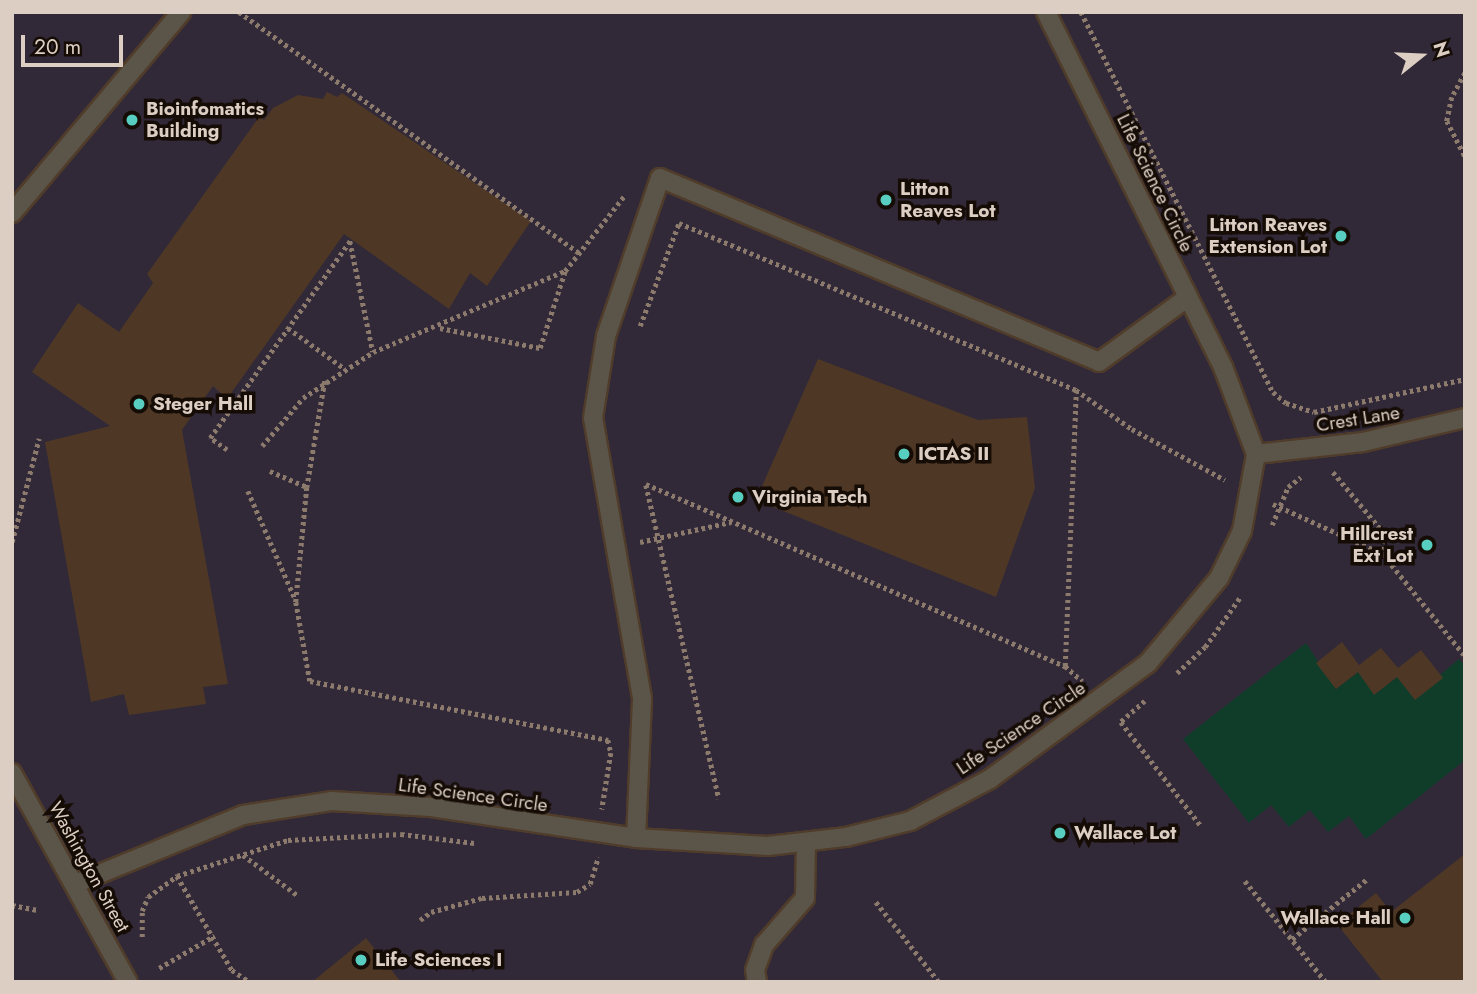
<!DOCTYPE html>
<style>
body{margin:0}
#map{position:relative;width:1477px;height:994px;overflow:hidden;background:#35200d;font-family:Jost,sans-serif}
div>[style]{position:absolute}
.education>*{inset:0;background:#312938;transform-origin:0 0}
.green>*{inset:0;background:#103d29}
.building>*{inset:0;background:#4e3825}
.path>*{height:4.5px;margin-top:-2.25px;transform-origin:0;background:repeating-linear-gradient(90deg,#8c7b6c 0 3.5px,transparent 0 7px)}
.roads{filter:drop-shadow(2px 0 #503c2a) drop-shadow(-2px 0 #503c2a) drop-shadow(0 2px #503c2a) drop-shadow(0 -2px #503c2a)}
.minor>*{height:18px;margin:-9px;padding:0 9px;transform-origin:9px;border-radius:9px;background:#5b5549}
.dots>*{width:19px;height:19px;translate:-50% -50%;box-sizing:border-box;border:4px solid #150c05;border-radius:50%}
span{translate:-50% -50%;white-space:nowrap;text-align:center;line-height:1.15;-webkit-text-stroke:7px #150c05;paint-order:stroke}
.poi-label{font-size:19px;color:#dccec3;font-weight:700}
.left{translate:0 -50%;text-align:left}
.right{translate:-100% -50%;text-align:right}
.street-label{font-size:19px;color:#dccec3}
.frame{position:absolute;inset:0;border:14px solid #dccec3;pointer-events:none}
.north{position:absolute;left:1386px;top:21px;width:70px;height:70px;-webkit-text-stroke:5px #150c05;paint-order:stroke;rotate:72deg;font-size:19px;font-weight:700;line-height:28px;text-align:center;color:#dccec3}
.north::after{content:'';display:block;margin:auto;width:24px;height:32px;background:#dccec3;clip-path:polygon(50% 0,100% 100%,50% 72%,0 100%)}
.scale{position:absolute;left:21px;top:35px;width:102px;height:32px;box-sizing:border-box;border:4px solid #dccec3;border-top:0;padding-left:9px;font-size:21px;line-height:24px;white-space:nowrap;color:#dccec3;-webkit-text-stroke:5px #150c05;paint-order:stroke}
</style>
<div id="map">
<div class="education">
<i style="left:12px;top:12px;width:1453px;height:970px"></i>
</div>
<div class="green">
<i style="clip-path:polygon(1306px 643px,1336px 689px,1358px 672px,1375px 694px,1397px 677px,1440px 675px,1459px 659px,1465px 666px,1465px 760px,1366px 839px,1349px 816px,1328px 832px,1310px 810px,1289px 827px,1271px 805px,1249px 823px,1183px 739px)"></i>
</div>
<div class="building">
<i style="clip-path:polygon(327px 92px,337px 97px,342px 93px,531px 221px,487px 286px,470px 273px,449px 309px,344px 234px,227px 399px,213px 386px,182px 430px,228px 684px,203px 687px,206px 704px,129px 715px,124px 694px,91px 702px,45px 442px,110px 426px,32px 372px,78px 303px,119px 332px,153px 283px,147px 274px,259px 117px,264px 120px,273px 108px,298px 95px,323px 99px)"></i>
<i style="clip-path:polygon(818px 359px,978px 420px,1027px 417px,1035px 488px,996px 597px,756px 500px)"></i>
<i style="clip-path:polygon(1342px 642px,1359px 665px,1381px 648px,1398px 668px,1421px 650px,1443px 678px,1415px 700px,1397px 677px,1374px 695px,1358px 672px,1336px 689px,1316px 663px)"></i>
<i style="clip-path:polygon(1465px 854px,1465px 982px,1383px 982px,1337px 924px,1376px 893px,1391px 912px)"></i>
<i style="clip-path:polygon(366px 938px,401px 982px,312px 982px)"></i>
</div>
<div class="path">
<i style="left:239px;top:12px;width:418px;rotate:35.3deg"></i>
<i style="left:1081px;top:12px;width:426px;rotate:63.2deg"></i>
<i style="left:1273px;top:392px;width:17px;rotate:40deg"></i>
<i style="left:1286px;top:403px;width:29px;rotate:18deg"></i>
<i style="left:1314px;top:412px;width:155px;rotate:-12.3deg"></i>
<i style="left:1465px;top:73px;width:27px;rotate:118deg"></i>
<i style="left:1452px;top:97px;width:25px;rotate:102deg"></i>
<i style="left:1447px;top:121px;width:39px;rotate:63deg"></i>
<i style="left:350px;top:241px;width:113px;rotate:78.3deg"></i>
<i style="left:640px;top:326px;width:110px;rotate:-69.3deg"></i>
<i style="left:679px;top:223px;width:431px;rotate:22.8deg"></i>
<i style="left:1076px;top:390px;width:68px;rotate:34.9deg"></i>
<i style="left:1132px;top:429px;width:106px;rotate:28.7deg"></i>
<i style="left:288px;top:328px;width:70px;rotate:35.7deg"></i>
<i style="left:440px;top:328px;width:102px;rotate:11.3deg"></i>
<i style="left:540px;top:348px;width:81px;rotate:-72deg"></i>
<i style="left:565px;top:271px;width:97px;rotate:-51.7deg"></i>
<i style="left:325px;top:381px;width:108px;rotate:99.6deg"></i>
<i style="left:307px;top:487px;width:116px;rotate:95.5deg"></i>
<i style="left:296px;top:602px;width:80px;rotate:80deg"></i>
<i style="left:310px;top:681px;width:304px;rotate:11.2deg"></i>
<i style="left:608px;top:740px;width:13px;rotate:77deg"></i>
<i style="left:611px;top:753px;width:57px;rotate:99.1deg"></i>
<i style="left:262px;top:446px;width:63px;rotate:-49.5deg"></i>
<i style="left:303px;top:398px;width:84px;rotate:-33.3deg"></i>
<i style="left:373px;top:352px;width:208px;rotate:-22.9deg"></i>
<i style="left:227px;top:450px;width:21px;rotate:-145deg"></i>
<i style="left:210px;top:438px;width:242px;rotate:-54.6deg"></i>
<i style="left:270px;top:471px;width:40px;rotate:23.4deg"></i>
<i style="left:1333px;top:472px;width:80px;rotate:50.1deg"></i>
<i style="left:1384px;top:533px;width:21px;rotate:93deg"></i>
<i style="left:646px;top:484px;width:457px;rotate:23.5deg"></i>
<i style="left:1065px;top:666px;width:23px;rotate:41deg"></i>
<i style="left:646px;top:485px;width:322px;rotate:76.9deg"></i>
<i style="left:248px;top:491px;width:120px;rotate:66.4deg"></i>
<i style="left:1273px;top:504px;width:121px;rotate:24.4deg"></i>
<i style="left:1383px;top:554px;width:131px;rotate:51.2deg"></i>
<i style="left:1272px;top:525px;width:41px;rotate:-67.2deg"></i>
<i style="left:1288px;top:487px;width:16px;rotate:-38deg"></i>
<i style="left:12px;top:542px;width:107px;rotate:-75.4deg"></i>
<i style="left:640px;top:542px;width:93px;rotate:-12.4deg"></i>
<i style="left:1065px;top:666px;width:276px;rotate:-87.7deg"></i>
<i style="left:1177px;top:673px;width:38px;rotate:-43deg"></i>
<i style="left:1205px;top:647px;width:62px;rotate:-54.8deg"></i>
<i style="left:1145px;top:701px;width:32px;rotate:139deg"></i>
<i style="left:1121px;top:722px;width:131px;rotate:52.4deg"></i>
<i style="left:243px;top:855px;width:67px;rotate:36.5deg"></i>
<i style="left:177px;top:876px;width:109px;rotate:59.7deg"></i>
<i style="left:232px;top:970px;width:22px;rotate:34deg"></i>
<i style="left:1245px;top:881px;width:129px;rotate:51.3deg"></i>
<i style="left:876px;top:902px;width:102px;rotate:51.8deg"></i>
<i style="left:12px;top:905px;width:26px;rotate:11deg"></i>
<i style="left:420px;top:920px;width:14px;rotate:-36deg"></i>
<i style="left:431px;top:912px;width:53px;rotate:-15.4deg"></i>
<i style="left:482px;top:898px;width:95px;rotate:-3.6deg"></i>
<i style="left:577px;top:892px;width:15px;rotate:-32deg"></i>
<i style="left:590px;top:884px;width:28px;rotate:-73deg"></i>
<i style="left:142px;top:937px;width:26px;rotate:-90deg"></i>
<i style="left:142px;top:911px;width:15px;rotate:-67deg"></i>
<i style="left:148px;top:897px;width:36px;rotate:-36deg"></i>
<i style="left:177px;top:876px;width:117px;rotate:-18deg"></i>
<i style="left:288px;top:840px;width:113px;rotate:-3deg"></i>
<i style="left:401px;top:834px;width:74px;rotate:7deg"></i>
<i style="left:1292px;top:939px;width:95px;rotate:-38.6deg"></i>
<i style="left:159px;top:968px;width:64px;rotate:-30.2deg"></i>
</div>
<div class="roads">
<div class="minor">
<i style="left:12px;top:213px;width:263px;rotate:-49.9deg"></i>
<i style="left:1256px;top:454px;width:108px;rotate:-6.4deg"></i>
<i style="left:1363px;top:442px;width:105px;rotate:-13.2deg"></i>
<i style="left:12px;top:773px;width:239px;rotate:61deg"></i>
<i style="left:636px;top:838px;width:140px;rotate:-87.5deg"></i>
<i style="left:642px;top:698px;width:284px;rotate:-99.9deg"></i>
<i style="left:593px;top:418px;width:83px;rotate:-81deg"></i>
<i style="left:606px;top:336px;width:167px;rotate:-71.1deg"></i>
<i style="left:660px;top:178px;width:476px;rotate:22.7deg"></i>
<i style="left:1099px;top:362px;width:110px;rotate:-36.1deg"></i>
<i style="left:75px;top:884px;width:182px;rotate:-22.3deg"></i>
<i style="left:243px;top:815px;width:89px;rotate:-9deg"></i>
<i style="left:331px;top:801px;width:100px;rotate:3.4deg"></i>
<i style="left:431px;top:807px;width:207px;rotate:8.6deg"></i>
<i style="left:636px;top:838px;width:132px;rotate:3.5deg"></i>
<i style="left:768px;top:846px;width:79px;rotate:-6.6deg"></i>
<i style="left:846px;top:837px;width:66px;rotate:-14deg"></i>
<i style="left:910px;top:821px;width:90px;rotate:-27.7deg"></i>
<i style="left:990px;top:779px;width:196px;rotate:-36.3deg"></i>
<i style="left:1148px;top:663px;width:111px;rotate:-50.1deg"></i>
<i style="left:1219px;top:578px;width:52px;rotate:-63.9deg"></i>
<i style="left:1242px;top:531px;width:78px;rotate:-79.7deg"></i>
<i style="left:1256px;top:454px;width:93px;rotate:-110.8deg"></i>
<i style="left:1223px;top:367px;width:397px;rotate:-116.5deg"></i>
<i style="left:757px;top:982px;width:12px;rotate:-99deg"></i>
<i style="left:755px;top:970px;width:27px;rotate:-70deg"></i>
<i style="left:764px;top:945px;width:62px;rotate:-48.9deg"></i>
<i style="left:805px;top:898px;width:56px;rotate:-89deg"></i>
</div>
</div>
<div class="dots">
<i style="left:132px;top:120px;background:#58cec1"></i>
<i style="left:886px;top:200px;background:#58cec1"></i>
<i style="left:1341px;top:236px;background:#58cec1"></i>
<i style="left:139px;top:404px;background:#58cec1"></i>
<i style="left:904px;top:454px;background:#58cec1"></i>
<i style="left:738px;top:497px;background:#58cec1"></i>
<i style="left:1427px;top:545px;background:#58cec1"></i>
<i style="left:1060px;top:833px;background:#58cec1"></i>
<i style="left:1405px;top:918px;background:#58cec1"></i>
<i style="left:361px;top:960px;background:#58cec1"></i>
</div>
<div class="poi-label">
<span class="left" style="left:146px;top:120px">Bioinfomatics<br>Building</span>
<span class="left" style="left:900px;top:200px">Litton<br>Reaves Lot</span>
<span class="right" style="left:1327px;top:236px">Litton Reaves<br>Extension Lot</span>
<span class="left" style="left:153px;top:404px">Steger Hall</span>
<span class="left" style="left:918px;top:454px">ICTAS II</span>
<span class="left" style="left:752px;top:497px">Virginia Tech</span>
<span class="right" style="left:1413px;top:545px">Hillcrest<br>Ext Lot</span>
<span class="left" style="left:1074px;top:833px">Wallace Lot</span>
<span class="right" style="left:1391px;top:918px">Wallace Hall</span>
<span class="left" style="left:375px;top:960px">Life Sciences I</span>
</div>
<div class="street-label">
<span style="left:1155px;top:183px;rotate:64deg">Life Science Circle</span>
<span style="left:1358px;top:419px;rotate:-9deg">Crest Lane</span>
<span style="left:1021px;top:728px;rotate:-34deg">Life Science Circle</span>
<span style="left:473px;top:795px;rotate:8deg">Life Science Circle</span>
<span style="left:89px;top:867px;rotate:61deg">Washington Street</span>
</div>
<div class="frame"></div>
<div class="north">N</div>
<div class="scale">20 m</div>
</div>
